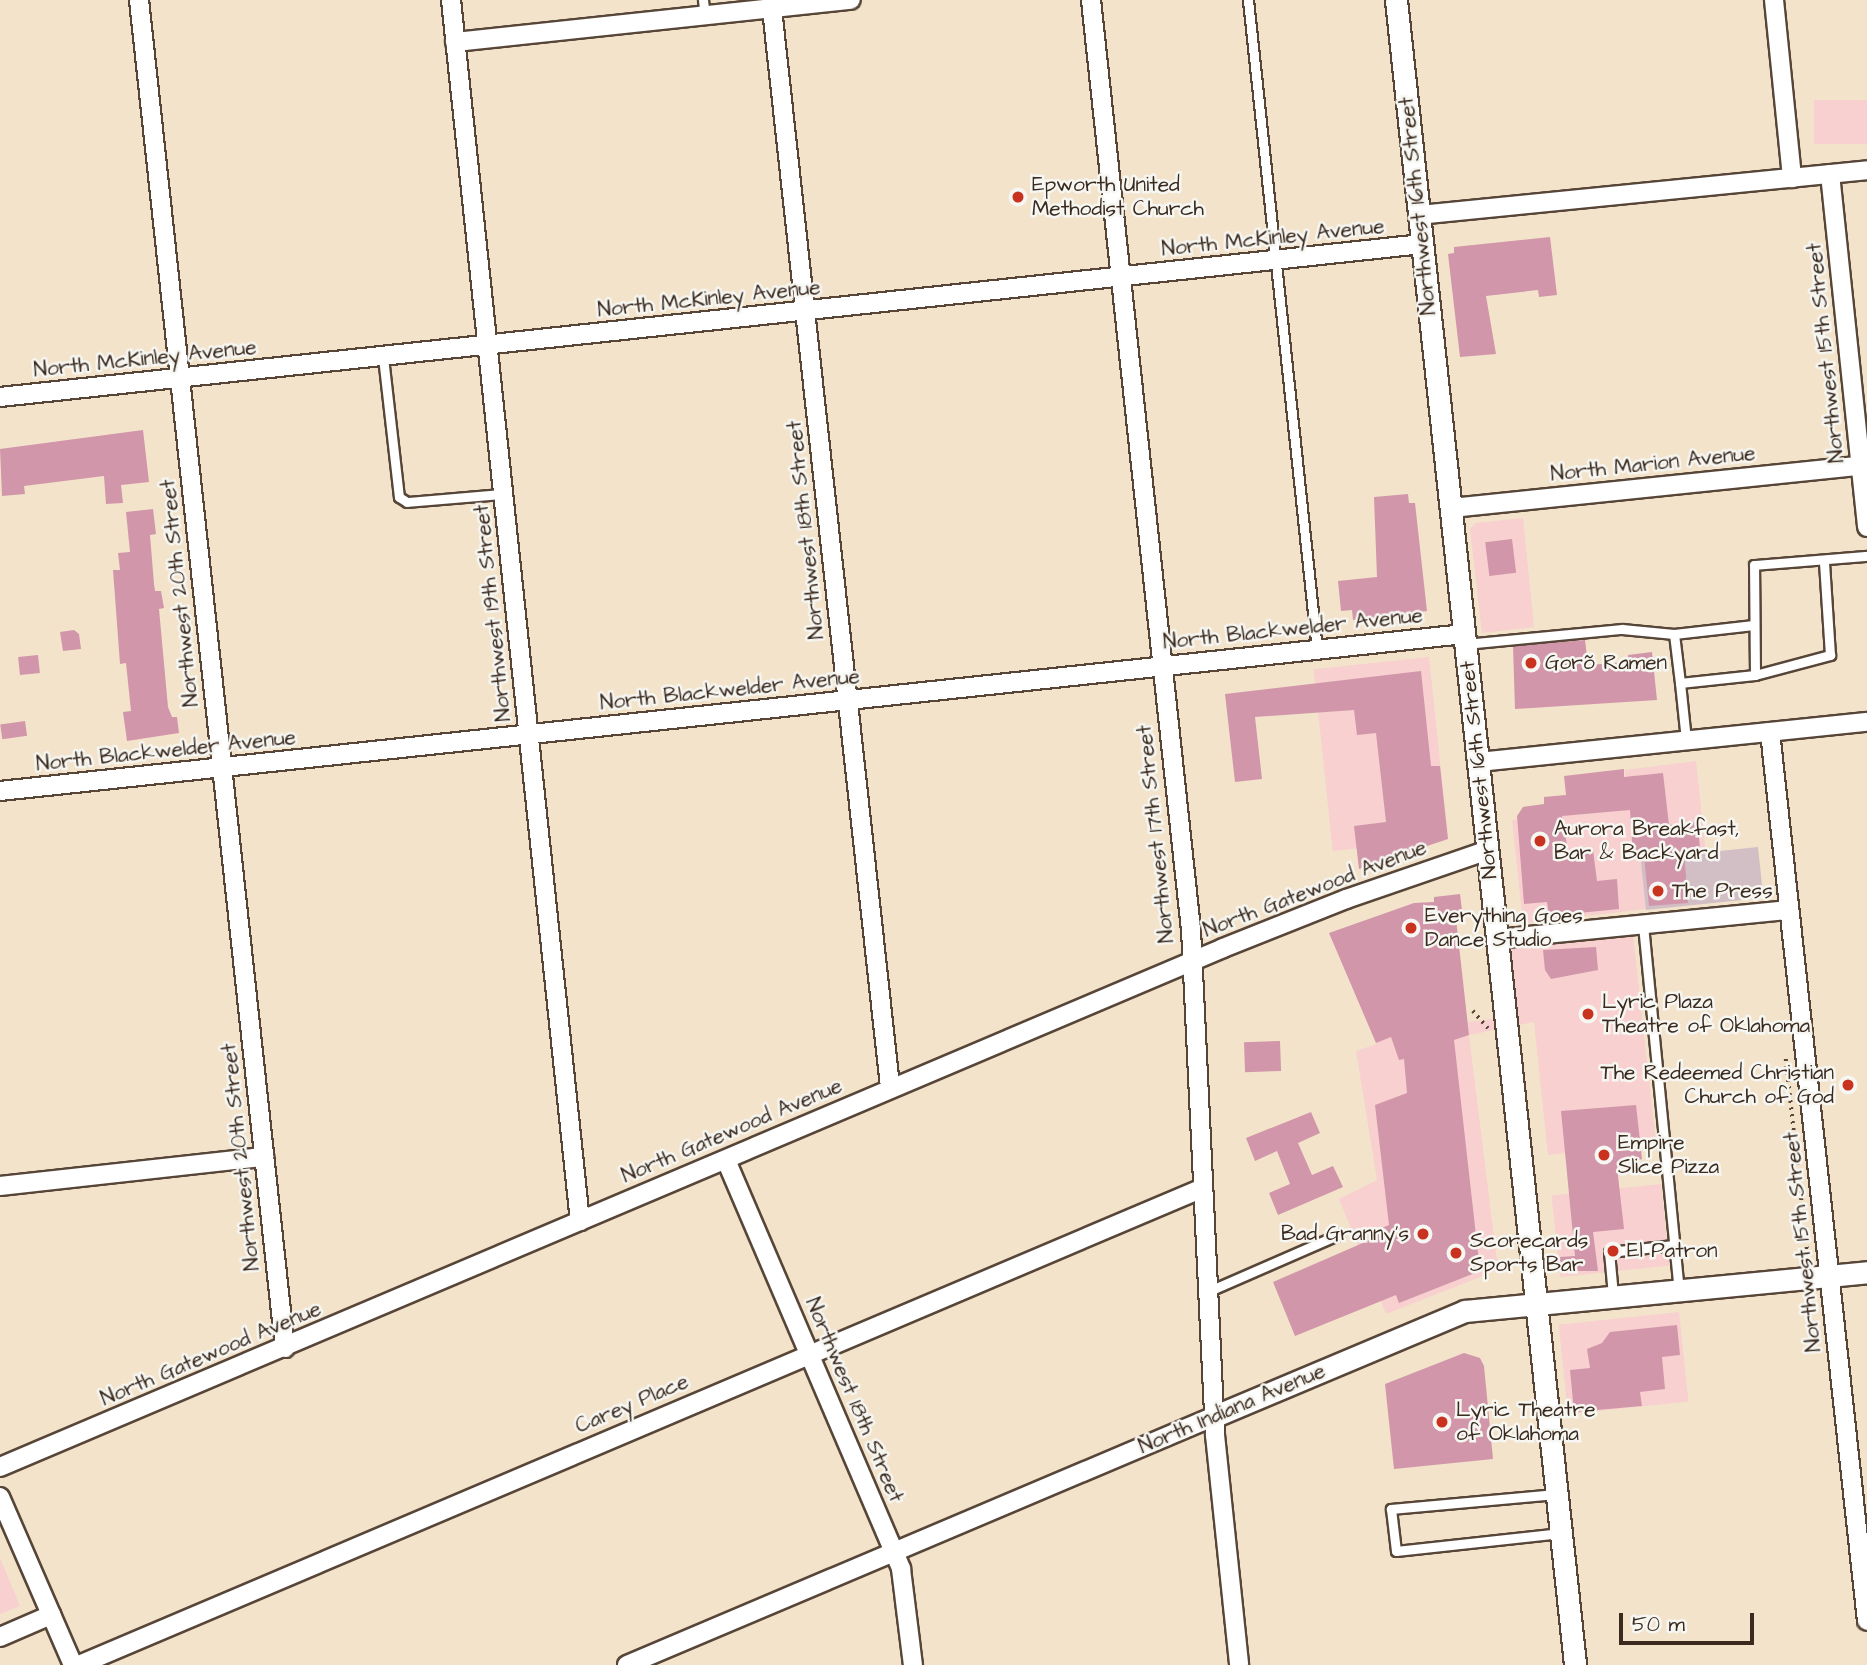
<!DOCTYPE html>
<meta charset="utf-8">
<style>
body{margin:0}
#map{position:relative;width:1867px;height:1665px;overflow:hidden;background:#f3e3cb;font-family:"Architects Daughter",sans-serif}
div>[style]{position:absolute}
.built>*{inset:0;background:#f7d0cf;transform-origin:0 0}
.industrial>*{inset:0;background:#d2bec5;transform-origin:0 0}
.building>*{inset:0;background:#d196a9;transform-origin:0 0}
.path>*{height:3.5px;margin-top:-1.75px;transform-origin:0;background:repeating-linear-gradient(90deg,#574638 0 2px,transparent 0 7px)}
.roads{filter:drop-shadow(2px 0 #574638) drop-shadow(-2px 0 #574638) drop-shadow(0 2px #574638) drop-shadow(0 -2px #574638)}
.service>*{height:9px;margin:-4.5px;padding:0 4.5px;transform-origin:4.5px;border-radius:4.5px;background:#fff}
.minor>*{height:18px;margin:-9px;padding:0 9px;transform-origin:9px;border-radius:9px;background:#fff}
.tertiary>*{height:21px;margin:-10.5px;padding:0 10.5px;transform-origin:10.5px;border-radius:10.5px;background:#fff}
.dots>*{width:19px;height:19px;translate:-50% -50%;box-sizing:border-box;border:4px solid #f6f6f2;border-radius:50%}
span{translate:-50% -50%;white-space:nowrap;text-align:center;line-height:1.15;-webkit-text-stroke:5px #f6f6f2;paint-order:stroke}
.poi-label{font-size:21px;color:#3b2a1e}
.left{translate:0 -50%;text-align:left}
.right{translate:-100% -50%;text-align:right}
.street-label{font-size:21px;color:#3b2a1e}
.scale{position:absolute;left:1619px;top:1613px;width:135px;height:32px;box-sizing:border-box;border:4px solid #3b2a1e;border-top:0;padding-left:9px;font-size:21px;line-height:24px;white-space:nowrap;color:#3b2a1e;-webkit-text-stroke:5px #f6f6f2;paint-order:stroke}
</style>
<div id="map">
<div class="built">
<i style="left:1867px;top:100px;width:44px;height:53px;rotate:90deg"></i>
<i style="clip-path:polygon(1523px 518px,1534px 627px,1482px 633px,1470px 529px,1476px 523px)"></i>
<i style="left:1429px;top:657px;width:183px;height:116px;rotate:84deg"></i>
<i style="clip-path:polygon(1696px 761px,1706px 854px,1641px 862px,1647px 909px,1523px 923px,1512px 820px,1626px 810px,1625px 770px)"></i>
<i style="clip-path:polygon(1329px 933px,1468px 1022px,1516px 1016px,1510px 948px,1633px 935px,1656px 1143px,1548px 1155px,1534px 1022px,1469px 1035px,1498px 1270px,1386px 1314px,1339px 1199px,1377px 1180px,1356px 1051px,1377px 1044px)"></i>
<i style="left:1661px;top:1184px;width:82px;height:110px;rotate:84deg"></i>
<i style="left:1679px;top:1312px;width:90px;height:121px;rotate:84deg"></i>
<i style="clip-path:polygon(0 1558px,20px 1606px,0 1614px)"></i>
</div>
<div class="industrial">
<i style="left:1758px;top:847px;width:51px;height:118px;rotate:84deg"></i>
</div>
<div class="building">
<i style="clip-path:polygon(1550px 237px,1557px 295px,1539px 297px,1538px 290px,1486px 296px,1496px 354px,1460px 357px,1448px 254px,1454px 253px,1454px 247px)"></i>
<i style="clip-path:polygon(143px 430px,149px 482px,121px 485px,123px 503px,106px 504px,104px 476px,24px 486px,25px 494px,2px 496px,0 449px)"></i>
<i style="clip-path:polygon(1408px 494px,1409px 503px,1415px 503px,1427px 611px,1353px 620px,1352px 610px,1341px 611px,1338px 581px,1377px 577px,1374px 497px)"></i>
<i style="clip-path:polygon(153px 509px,156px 534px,150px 535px,154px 584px,155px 591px,161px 591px,164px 608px,159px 609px,168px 707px,172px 717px,177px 717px,179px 733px,127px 741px,123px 712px,131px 711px,126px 663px,120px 664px,113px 570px,120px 570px,118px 553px,130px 552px,126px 512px)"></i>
<i style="left:1512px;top:539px;width:34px;height:27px;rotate:83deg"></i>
<i style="clip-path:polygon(74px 630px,79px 634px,81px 649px,63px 651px,60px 632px)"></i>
<i style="clip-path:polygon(1585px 640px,1588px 665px,1628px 662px,1628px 655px,1652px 652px,1657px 700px,1515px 709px,1513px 646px)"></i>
<i style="left:38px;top:655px;width:18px;height:20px;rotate:84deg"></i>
<i style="clip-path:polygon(1421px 671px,1431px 766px,1440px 766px,1448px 839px,1359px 869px,1354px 826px,1386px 822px,1376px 733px,1357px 735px,1354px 710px,1255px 717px,1262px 779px,1235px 782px,1225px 694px)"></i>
<i style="left:25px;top:721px;width:15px;height:25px;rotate:82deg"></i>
<i style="clip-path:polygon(1624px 769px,1624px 777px,1663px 773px,1669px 825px,1698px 822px,1700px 850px,1684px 851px,1688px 903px,1649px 906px,1644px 856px,1633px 857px,1630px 810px,1562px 816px,1568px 851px,1593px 850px,1597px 881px,1617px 879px,1619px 909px,1549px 916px,1547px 902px,1524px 904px,1517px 816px,1523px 807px,1544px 804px,1544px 797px,1566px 795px,1564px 776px)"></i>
<i style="clip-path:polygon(1460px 894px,1463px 918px,1456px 919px,1469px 1035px,1454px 1040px,1480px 1271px,1399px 1303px,1396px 1295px,1295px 1336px,1273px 1282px,1372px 1239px,1370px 1233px,1389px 1225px,1375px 1105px,1407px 1093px,1404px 1059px,1399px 1060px,1391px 1037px,1376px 1043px,1329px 933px,1414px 903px,1434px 902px,1434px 897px)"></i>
<i style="clip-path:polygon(1596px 947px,1598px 970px,1551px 979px,1545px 970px,1543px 950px)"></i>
<i style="left:1280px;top:1041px;width:30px;height:36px;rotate:88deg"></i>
<i style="clip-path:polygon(1636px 1105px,1642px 1159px,1617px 1167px,1624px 1229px,1593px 1232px,1598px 1271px,1561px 1271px,1560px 1257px,1575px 1256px,1561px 1111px)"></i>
<i style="clip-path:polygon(1311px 1112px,1320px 1133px,1298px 1143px,1312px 1175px,1333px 1166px,1343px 1187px,1278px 1215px,1269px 1193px,1290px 1184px,1277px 1151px,1255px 1161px,1246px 1138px)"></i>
<i style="clip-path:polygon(1677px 1325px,1680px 1355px,1662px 1357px,1665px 1389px,1640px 1392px,1642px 1406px,1574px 1412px,1570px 1370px,1590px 1368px,1587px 1349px,1602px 1343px,1610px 1332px)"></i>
<i style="clip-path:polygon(1464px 1353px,1480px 1358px,1484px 1366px,1493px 1459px,1394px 1469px,1385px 1384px)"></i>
</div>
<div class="path">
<i style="left:1432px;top:920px;width:12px;rotate:-20deg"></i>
<i style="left:1473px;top:1011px;width:23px;rotate:49deg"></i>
<i style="left:1786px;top:1059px;width:200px;rotate:83.7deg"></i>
</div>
<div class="roads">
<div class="service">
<i style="left:703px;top:0;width:16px;rotate:83deg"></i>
<i style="left:1248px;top:0;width:654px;rotate:83.94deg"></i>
<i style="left:383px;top:357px;width:141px;rotate:83.5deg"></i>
<i style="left:399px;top:497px;width:9px;rotate:32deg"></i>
<i style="left:407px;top:502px;width:96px;rotate:-4.8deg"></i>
<i style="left:1674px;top:634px;width:49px;rotate:83deg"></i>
<i style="left:1465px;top:644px;width:158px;rotate:-5.5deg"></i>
<i style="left:1622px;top:629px;width:52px;rotate:5.5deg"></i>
<i style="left:1674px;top:634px;width:80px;rotate:-6.5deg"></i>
<i style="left:1755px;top:675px;width:78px;rotate:-14.9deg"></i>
<i style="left:1830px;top:655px;width:94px;rotate:-93.7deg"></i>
<i style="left:1686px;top:740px;width:57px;rotate:-96deg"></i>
<i style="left:1680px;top:683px;width:75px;rotate:-6.1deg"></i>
<i style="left:1755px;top:675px;width:110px;rotate:-90.5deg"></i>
<i style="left:1754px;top:565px;width:113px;rotate:-4.6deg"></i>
<i style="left:1643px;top:925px;width:366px;rotate:84.4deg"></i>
<i style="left:1209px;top:1291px;width:141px;rotate:-23.5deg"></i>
<i style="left:1613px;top:1295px;width:43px;rotate:-95.3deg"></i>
<i style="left:1609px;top:1252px;width:65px;rotate:-6.1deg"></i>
<i style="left:1556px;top:1494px;width:166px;rotate:174.8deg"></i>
<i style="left:1391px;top:1509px;width:42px;rotate:83.2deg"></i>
<i style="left:1396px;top:1551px;width:166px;rotate:-6.2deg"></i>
</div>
<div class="minor">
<i style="left:139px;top:0;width:1356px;rotate:83.82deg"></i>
<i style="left:451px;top:0;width:1228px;rotate:83.97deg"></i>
<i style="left:1091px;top:0;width:934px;rotate:83.86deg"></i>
<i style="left:1191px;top:929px;width:507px;rotate:87.28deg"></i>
<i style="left:1215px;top:1435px;width:231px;rotate:84deg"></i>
<i style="left:1774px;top:0;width:179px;rotate:84.2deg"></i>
<i style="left:772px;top:9px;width:1084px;rotate:83.75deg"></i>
<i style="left:455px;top:42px;width:398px;rotate:-6.1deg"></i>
<i style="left:1830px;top:174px;width:355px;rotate:84deg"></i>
<i style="left:1419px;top:215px;width:450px;rotate:-5.7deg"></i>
<i style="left:0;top:397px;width:1430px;rotate:-6.14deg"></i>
<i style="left:1451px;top:508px;width:411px;rotate:-5.9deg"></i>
<i style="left:1770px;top:732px;width:894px;rotate:83.77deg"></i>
<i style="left:1478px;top:762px;width:391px;rotate:-5.9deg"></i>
<i style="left:0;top:791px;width:1472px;rotate:-6.12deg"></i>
<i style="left:1497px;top:939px;width:292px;rotate:-5.7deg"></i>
<i style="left:726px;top:1160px;width:445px;rotate:66.8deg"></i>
<i style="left:901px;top:1569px;width:97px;rotate:82.9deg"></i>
<i style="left:0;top:1186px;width:266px;rotate:-6.3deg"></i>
<i style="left:0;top:1467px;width:1329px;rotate:-22.99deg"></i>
<i style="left:1223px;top:948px;width:132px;rotate:-21.7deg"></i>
<i style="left:1346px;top:899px;width:150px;rotate:-19deg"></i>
<i style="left:0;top:1497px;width:183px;rotate:66.5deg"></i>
<i style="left:0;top:1637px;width:56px;rotate:-23.3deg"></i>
<i style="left:79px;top:1665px;width:1221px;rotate:-23deg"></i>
<i style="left:627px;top:1665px;width:639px;rotate:-22.95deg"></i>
</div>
<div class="tertiary">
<i style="left:1396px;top:0;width:1675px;rotate:83.86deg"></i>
<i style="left:1215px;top:1416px;width:271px;rotate:-22.8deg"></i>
<i style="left:1465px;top:1311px;width:404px;rotate:-5.5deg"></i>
</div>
</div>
<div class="dots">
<i style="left:1018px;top:197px;background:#c8321e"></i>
<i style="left:1531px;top:663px;background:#c8321e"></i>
<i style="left:1540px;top:841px;background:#c8321e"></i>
<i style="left:1658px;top:891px;background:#c8321e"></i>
<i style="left:1411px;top:928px;background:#c8321e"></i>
<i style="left:1588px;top:1014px;background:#c8321e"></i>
<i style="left:1848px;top:1085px;background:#c8321e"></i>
<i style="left:1604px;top:1155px;background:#c8321e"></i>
<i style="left:1423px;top:1234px;background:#c8321e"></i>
<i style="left:1613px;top:1251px;background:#c8321e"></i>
<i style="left:1456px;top:1253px;background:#c8321e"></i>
<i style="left:1442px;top:1422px;background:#c8321e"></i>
</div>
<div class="poi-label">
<span class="left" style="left:1032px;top:197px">Epworth United<br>Methodist Church</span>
<span class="left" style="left:1545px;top:663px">Gorõ Ramen</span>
<span class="left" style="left:1554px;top:841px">Aurora Breakfast,<br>Bar &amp; Backyard</span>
<span class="left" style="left:1672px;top:891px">The Press</span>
<span class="left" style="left:1425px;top:928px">Everything Goes<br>Dance Studio</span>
<span class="left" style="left:1602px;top:1014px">Lyric Plaza<br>Theatre of Oklahoma</span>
<span class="right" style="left:1834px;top:1085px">The Redeemed Christian<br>Church of God</span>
<span class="left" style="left:1618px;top:1155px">Empire<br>Slice Pizza</span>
<span class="right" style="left:1409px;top:1234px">Bad Granny's</span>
<span class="left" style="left:1470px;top:1253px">Scorecards<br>Sports Bar</span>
<span class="left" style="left:1627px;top:1251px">El Patron</span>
<span class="left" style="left:1456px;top:1422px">Lyric Theatre<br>of Oklahoma</span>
</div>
<div class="street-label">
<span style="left:1418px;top:206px;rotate:-96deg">Northwest 16th Street</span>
<span style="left:1273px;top:238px;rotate:-6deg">North McKinley Avenue</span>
<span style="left:709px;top:299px;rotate:-6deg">North McKinley Avenue</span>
<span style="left:1826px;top:353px;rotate:-96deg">Northwest 15th Street</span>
<span style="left:145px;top:359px;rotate:-6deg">North McKinley Avenue</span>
<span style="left:1653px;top:464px;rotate:-6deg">North Marion Avenue</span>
<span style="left:806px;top:530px;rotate:-96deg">Northwest 18th Street</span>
<span style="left:180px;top:593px;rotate:-96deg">Northwest 20th Street</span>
<span style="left:493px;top:613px;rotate:-96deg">Northwest 19th Street</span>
<span style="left:1293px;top:629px;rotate:-6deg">North Blackwelder Avenue</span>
<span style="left:730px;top:690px;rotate:-6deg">North Blackwelder Avenue</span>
<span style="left:166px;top:751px;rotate:-6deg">North Blackwelder Avenue</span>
<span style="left:1479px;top:770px;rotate:-96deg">Northwest 16th Street</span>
<span style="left:1156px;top:834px;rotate:-96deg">Northwest 17th Street</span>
<span style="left:1315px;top:889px;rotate:-21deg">North Gatewood Avenue</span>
<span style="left:732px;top:1131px;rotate:-23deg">North Gatewood Avenue</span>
<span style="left:241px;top:1157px;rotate:-96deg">Northwest 20th Street</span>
<span style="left:1803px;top:1242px;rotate:-96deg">Northwest 15th Street</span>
<span style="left:211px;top:1354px;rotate:-23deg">North Gatewood Avenue</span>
<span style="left:854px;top:1400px;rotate:67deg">Northwest 18th Street</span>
<span style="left:632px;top:1404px;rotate:-23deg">Carey Place</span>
<span style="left:1232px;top:1409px;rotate:-23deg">North Indiana Avenue</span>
</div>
<div class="scale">50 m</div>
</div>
